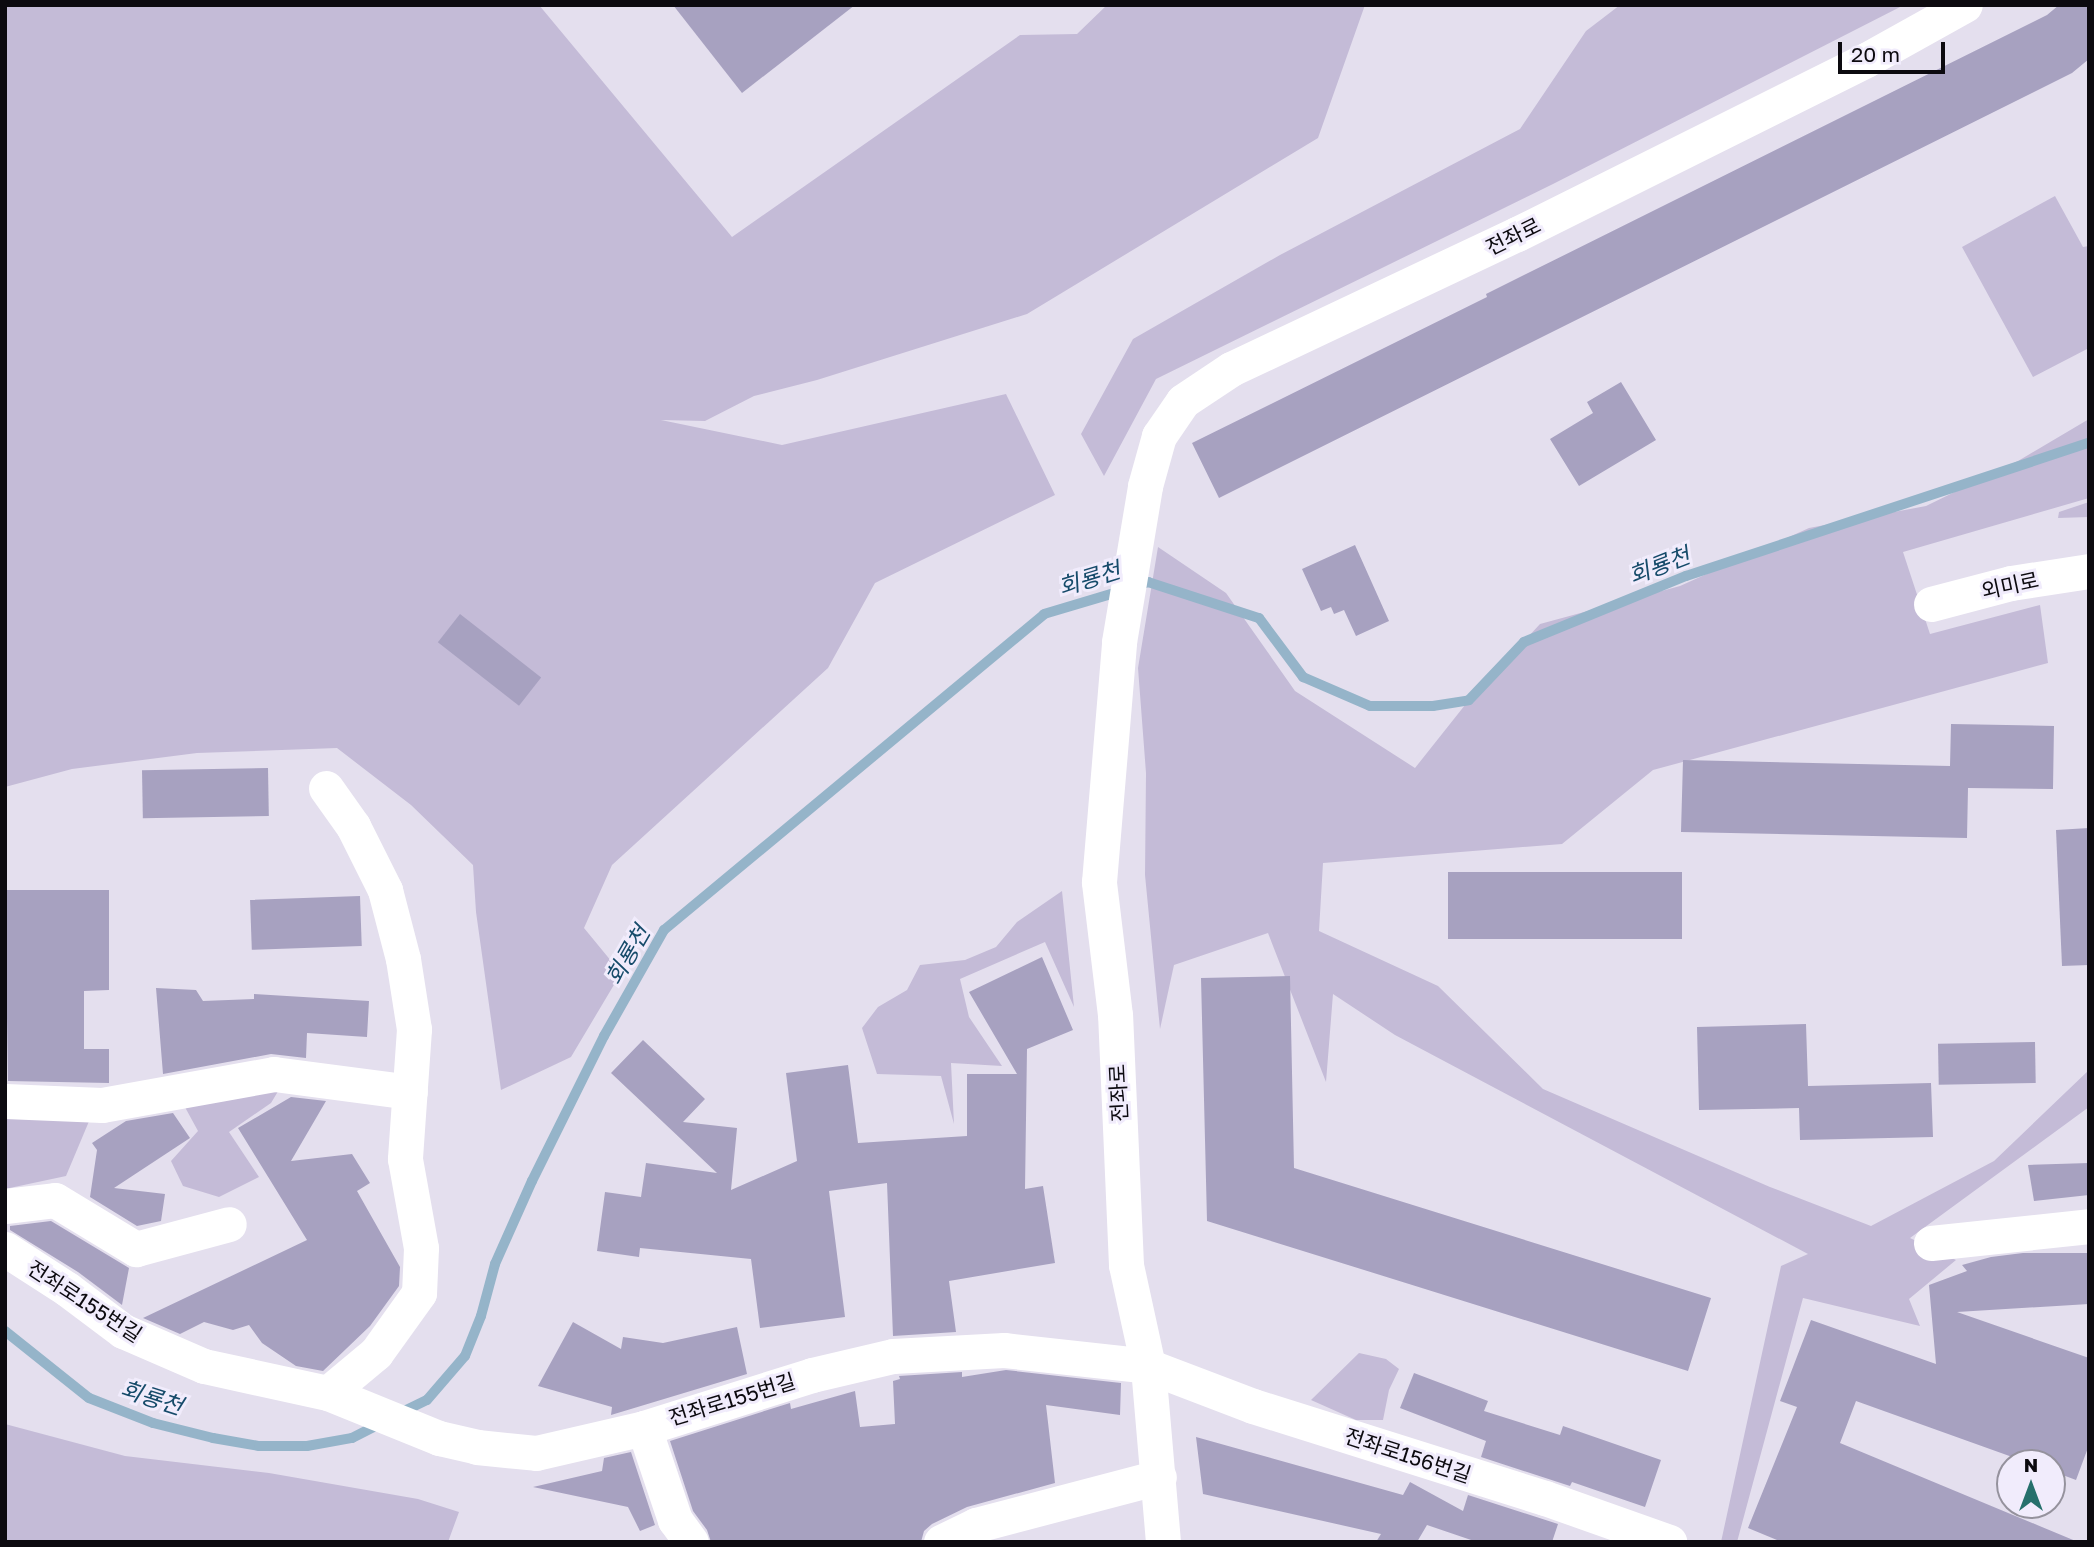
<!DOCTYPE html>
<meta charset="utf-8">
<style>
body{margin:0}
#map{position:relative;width:2094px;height:1547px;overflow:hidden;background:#e4dfee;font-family:"Golos Text","Noto Sans KR",sans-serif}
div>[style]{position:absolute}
.green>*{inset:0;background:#c4bbd7}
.stream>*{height:10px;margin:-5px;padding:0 5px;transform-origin:5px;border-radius:5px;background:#95b4c9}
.building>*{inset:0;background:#a7a1c0;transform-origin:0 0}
.street>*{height:35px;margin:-17.5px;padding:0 17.5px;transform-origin:17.5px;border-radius:17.5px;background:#fff}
span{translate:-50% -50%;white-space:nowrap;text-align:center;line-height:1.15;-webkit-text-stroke:6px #f1ecfc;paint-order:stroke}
.street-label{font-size:21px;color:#0c0a0f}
.water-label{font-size:23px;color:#164b6a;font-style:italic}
.frame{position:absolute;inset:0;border:7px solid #0c0a0f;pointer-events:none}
.north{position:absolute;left:1996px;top:1449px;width:70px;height:70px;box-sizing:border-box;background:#f1ecfc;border:2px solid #95929d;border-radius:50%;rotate:0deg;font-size:19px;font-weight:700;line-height:28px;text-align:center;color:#0c0a0f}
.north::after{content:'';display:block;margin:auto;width:24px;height:32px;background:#26706c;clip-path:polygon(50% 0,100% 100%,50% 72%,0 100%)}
.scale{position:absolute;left:1838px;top:42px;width:107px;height:32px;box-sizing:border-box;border:4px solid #0c0a0f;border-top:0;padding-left:9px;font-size:21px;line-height:24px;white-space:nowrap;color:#0c0a0f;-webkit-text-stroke:5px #f1ecfc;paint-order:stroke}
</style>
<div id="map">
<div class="green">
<i style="clip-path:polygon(5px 5px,539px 5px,732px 237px,1020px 35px,1077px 34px,1107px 5px,1365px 5px,1318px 138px,1027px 314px,817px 380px,754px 396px,705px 421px,661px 420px,782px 445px,1006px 394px,1055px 495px,875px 583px,828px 668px,612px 865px,584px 928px,621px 973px,571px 1057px,501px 1090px,476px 912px,473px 865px,411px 805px,337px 748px,197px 753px,72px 769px,5px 787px)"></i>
<i style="clip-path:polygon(1620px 5px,1904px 5px,1553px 184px,1156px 379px,1104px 476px,1081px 434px,1133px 339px,1280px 255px,1520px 129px,1586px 31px)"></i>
<i style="clip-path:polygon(2055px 196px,2083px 247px,2089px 246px,2089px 348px,2033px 377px,1962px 247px)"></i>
<i style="clip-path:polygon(2089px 419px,2089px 498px,1903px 552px,1930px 634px,2040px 605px,2048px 663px,1653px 770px,1562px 844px,1323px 863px,1319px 931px,1438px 986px,1543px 1089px,1770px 1187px,1871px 1226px,1994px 1161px,2089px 1070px,2089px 1107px,1910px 1238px,1956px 1260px,1909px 1299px,1920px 1326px,1803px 1298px,1737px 1542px,1721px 1542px,1781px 1266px,1808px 1254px,1395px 1035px,1333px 994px,1326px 1082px,1268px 933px,1174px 965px,1160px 1029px,1145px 875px,1146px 773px,1138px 668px,1158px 547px,1226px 593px,1295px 691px,1415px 768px,1469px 700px,1540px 624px,1680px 586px,1809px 528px,1926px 506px,2018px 461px)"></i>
<i style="clip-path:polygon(2089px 502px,2089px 517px,2058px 518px,2059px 512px)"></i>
<i style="clip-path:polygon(1062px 891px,1074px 1007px,1045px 942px,960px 979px,969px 1017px,1002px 1066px,951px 1063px,954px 1124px,941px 1076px,877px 1074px,862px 1028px,878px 1007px,907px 990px,920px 965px,965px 960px,996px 947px,1017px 922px)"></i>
<i style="clip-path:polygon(286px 1078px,271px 1103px,229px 1132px,259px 1177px,219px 1197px,183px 1186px,171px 1161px,198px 1131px,180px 1098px)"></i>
<i style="clip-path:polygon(5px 1107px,95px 1107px,66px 1176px,5px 1189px)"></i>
<i style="clip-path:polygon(1359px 1353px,1386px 1359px,1399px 1369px,1389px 1390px,1383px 1420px,1356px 1420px,1311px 1400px)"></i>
<i style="clip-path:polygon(5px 1424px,125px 1456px,269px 1473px,418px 1499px,459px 1512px,448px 1542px,5px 1542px)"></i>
</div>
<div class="stream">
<i style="left:1136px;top:586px;width:13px;rotate:-18deg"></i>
<i style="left:1148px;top:582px;width:117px;rotate:18deg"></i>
<i style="left:1259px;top:618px;width:74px;rotate:53.3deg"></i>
<i style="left:1303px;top:677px;width:73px;rotate:23.4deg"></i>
<i style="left:1370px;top:706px;width:63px"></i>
<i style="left:1433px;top:706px;width:36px;rotate:-9deg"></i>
<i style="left:1469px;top:700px;width:80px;rotate:-46.5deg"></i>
<i style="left:1524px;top:642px;width:175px;rotate:-22.2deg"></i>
<i style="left:1686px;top:576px;width:424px;rotate:-18.3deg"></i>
<i style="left:5px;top:1331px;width:107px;rotate:38.6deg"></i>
<i style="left:89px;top:1398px;width:69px;rotate:21.3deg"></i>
<i style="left:153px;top:1423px;width:62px;rotate:14deg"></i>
<i style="left:213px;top:1438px;width:47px;rotate:9.9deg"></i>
<i style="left:259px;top:1446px;width:48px"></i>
<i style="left:307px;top:1446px;width:46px;rotate:-10.1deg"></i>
<i style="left:352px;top:1438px;width:33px;rotate:-27deg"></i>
<i style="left:398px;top:1414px;width:32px;rotate:-26deg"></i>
<i style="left:427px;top:1400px;width:58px;rotate:-49.2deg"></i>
<i style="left:465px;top:1356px;width:43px;rotate:-68.2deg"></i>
<i style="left:481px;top:1316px;width:54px;rotate:-74.9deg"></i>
<i style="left:495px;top:1264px;width:91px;rotate:-66deg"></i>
<i style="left:532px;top:1181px;width:162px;rotate:-63.6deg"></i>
<i style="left:604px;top:1036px;width:122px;rotate:-60.5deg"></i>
<i style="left:664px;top:930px;width:494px;rotate:-39.7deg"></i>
<i style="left:1044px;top:614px;width:80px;rotate:-16.6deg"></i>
</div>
<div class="building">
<i style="clip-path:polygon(673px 5px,855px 5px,742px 93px)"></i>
<i style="clip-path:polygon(2059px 5px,2089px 5px,2089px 59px,2072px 73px,1219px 498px,1192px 443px,1487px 297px,1486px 294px,2047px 15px)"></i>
<i style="clip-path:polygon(1621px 382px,1656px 440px,1579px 486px,1550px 439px,1593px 413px,1587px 402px)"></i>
<i style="clip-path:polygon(1355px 545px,1389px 621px,1356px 636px,1344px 610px,1334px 614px,1331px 607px,1321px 611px,1302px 569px)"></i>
<i style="left:460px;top:614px;width:103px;height:36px;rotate:38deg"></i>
<i style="clip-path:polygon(1951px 724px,2054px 726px,2053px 789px,1968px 788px,1967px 838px,1681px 832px,1683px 760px,1950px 766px)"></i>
<i style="left:268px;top:768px;width:48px;height:126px;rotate:89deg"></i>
<i style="clip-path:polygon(2089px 828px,2089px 965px,2062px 966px,2056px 830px)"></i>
<i style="left:1448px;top:872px;width:234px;height:67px"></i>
<i style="clip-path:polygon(5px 890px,109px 890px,109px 990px,84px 991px,84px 1049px,109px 1049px,109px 1083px,8px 1081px)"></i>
<i style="left:360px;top:896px;width:50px;height:110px;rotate:88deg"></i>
<i style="clip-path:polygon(1042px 957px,1073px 1030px,1027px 1049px,1025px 1189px,1043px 1186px,1055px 1263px,949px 1281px,956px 1332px,893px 1336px,887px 1183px,829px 1191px,845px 1317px,760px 1328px,751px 1259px,640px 1248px,639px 1257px,597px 1251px,605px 1192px,641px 1197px,646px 1163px,717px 1173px,611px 1073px,643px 1040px,705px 1099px,683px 1122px,737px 1128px,731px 1190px,797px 1161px,786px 1073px,848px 1065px,858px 1143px,967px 1136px,967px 1074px,1017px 1074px,969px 992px)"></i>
<i style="clip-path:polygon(1290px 976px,1294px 1168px,1711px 1298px,1688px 1371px,1207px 1221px,1201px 978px)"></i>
<i style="clip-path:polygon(156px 988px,196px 990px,203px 1001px,254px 999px,254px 994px,369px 1001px,367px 1037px,307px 1033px,306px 1058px,271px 1054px,163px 1074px)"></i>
<i style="clip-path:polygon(1806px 1024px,1808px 1086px,1931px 1083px,1933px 1137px,1800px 1140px,1799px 1108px,1699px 1110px,1697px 1027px)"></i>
<i style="left:2035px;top:1042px;width:41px;height:97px;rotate:89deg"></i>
<i style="clip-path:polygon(291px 1097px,326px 1101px,291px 1161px,352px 1154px,370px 1183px,357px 1191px,400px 1267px,399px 1286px,370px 1326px,323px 1371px,296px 1366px,262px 1343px,249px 1325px,233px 1330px,204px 1322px,180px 1334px,143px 1318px,307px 1240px,238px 1128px)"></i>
<i style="clip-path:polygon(173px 1113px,190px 1138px,114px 1188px,165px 1194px,161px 1221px,137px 1226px,90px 1197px,97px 1150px,92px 1143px,126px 1121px)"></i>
<i style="clip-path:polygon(2089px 1163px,2089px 1195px,2034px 1201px,2028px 1165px)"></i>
<i style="clip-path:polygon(51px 1221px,129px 1268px,122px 1305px,78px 1272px,10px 1230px,10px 1226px)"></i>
<i style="clip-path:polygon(2023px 1253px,2089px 1253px,2089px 1304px,1957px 1312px,2089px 1358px,2089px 1445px,2076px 1480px,2052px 1471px,2052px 1463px,2029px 1463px,1856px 1401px,1840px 1443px,2078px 1542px,1782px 1542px,1748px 1528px,1797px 1407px,1780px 1401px,1811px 1320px,1936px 1364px,1929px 1285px,1967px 1271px,1962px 1265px,1991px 1257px)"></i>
<i style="clip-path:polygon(573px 1322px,621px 1349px,623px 1337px,663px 1343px,737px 1327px,747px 1374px,611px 1415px,612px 1407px,538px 1386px)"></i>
<i style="clip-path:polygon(1006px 1370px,1121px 1383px,1120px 1415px,1046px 1405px,1055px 1483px,967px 1507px,932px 1524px,924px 1531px,921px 1542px,711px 1542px,707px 1530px,693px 1511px,670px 1441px,790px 1403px,791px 1409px,855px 1391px,860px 1427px,895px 1424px,893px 1381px,900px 1379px,899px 1376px,962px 1372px,962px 1377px)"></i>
<i style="clip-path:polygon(1414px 1373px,1488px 1401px,1484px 1411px,1560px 1435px,1563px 1426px,1661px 1460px,1645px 1507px,1572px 1482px,1570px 1486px,1481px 1457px,1486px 1441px,1400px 1408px)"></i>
<i style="clip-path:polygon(1196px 1437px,1403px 1495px,1410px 1482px,1463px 1511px,1468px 1495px,1558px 1524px,1552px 1542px,1477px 1542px,1427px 1525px,1417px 1542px,1376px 1542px,1381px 1534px,1203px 1494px)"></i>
<i style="clip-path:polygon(631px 1452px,655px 1525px,640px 1531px,628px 1507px,533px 1487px,602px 1471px,604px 1458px)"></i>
</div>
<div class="street">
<i style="left:1931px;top:604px;width:83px;rotate:-14.7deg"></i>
<i style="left:2011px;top:583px;width:79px;rotate:-8.7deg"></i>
<i style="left:326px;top:788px;width:47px;rotate:54.6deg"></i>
<i style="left:353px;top:826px;width:72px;rotate:63.4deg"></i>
<i style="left:385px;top:890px;width:71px;rotate:75.4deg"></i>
<i style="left:403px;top:959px;width:71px;rotate:81.1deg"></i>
<i style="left:414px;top:1029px;width:130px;rotate:94deg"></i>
<i style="left:405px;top:1159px;width:90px;rotate:79.8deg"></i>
<i style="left:421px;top:1248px;width:45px;rotate:92.5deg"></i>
<i style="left:419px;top:1293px;width:74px;rotate:125.6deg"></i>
<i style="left:376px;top:1353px;width:62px;rotate:140.2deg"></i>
<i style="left:5px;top:1101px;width:97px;rotate:2.4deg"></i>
<i style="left:102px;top:1105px;width:175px;rotate:-10.2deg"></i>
<i style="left:274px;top:1074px;width:137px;rotate:7.5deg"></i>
<i style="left:5px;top:1206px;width:50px;rotate:-6.8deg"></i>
<i style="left:55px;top:1200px;width:95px;rotate:31.2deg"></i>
<i style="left:136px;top:1249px;width:96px;rotate:-15deg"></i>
<i style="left:1931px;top:1243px;width:159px;rotate:-6.1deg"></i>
<i style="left:5px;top:1249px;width:74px;rotate:32.8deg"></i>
<i style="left:67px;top:1289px;width:70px;rotate:36.9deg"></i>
<i style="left:123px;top:1331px;width:88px;rotate:23.4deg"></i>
<i style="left:204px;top:1366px;width:127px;rotate:12.3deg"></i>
<i style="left:328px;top:1393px;width:120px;rotate:22.1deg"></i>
<i style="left:439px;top:1438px;width:39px;rotate:13deg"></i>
<i style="left:477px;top:1447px;width:59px;rotate:5.8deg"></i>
<i style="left:536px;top:1453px;width:111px;rotate:-13deg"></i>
<i style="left:644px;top:1428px;width:176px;rotate:-17.5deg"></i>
<i style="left:812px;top:1375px;width:83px;rotate:-13.2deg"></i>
<i style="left:893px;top:1356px;width:111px;rotate:-3.1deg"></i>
<i style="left:1004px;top:1350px;width:145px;rotate:6.3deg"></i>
<i style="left:1148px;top:1366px;width:112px;rotate:20.9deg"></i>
<i style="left:1253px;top:1406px;width:306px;rotate:17.5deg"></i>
<i style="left:1545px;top:1498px;width:132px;rotate:19.5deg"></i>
<i style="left:644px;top:1428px;width:97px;rotate:71.4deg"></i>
<i style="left:675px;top:1520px;width:27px;rotate:54deg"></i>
<i style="left:941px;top:1542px;width:39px;rotate:-26deg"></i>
<i style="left:976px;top:1525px;width:189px;rotate:-14.7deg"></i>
<i style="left:1163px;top:1542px;width:177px;rotate:-94.9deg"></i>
<i style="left:1148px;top:1366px;width:103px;rotate:-102.3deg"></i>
<i style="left:1126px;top:1265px;width:250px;rotate:-92.5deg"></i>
<i style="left:1115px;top:1015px;width:134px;rotate:-96.9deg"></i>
<i style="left:1099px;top:882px;width:241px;rotate:-85.2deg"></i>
<i style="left:1119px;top:642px;width:158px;rotate:-80.5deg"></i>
<i style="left:1145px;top:486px;width:52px;rotate:-74.4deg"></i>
<i style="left:1159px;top:436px;width:42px;rotate:-55.6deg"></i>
<i style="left:1183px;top:401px;width:58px;rotate:-33.7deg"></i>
<i style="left:1231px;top:369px;width:316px;rotate:-25.3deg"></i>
<i style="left:1517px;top:234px;width:390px;rotate:-26.5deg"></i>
<i style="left:1866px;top:60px;width:113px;rotate:-29.1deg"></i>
</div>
<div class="street-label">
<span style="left:1513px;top:236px;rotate:-26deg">전좌로</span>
<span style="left:2010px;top:585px;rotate:-12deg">외미로</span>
<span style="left:1118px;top:1093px;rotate:-93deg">전좌로</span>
<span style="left:85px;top:1301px;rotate:33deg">전좌로155번길</span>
<span style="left:732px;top:1399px;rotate:-17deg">전좌로155번길</span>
<span style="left:1408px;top:1455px;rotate:18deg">전좌로156번길</span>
</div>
<div class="water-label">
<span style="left:1659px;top:565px;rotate:-21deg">회룡천</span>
<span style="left:1089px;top:578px;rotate:-17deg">회룡천</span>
<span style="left:627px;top:955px;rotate:-60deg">회룡천</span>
<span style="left:152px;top:1397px;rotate:18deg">회룡천</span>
</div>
<div class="frame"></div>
<div class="north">N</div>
<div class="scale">20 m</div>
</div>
